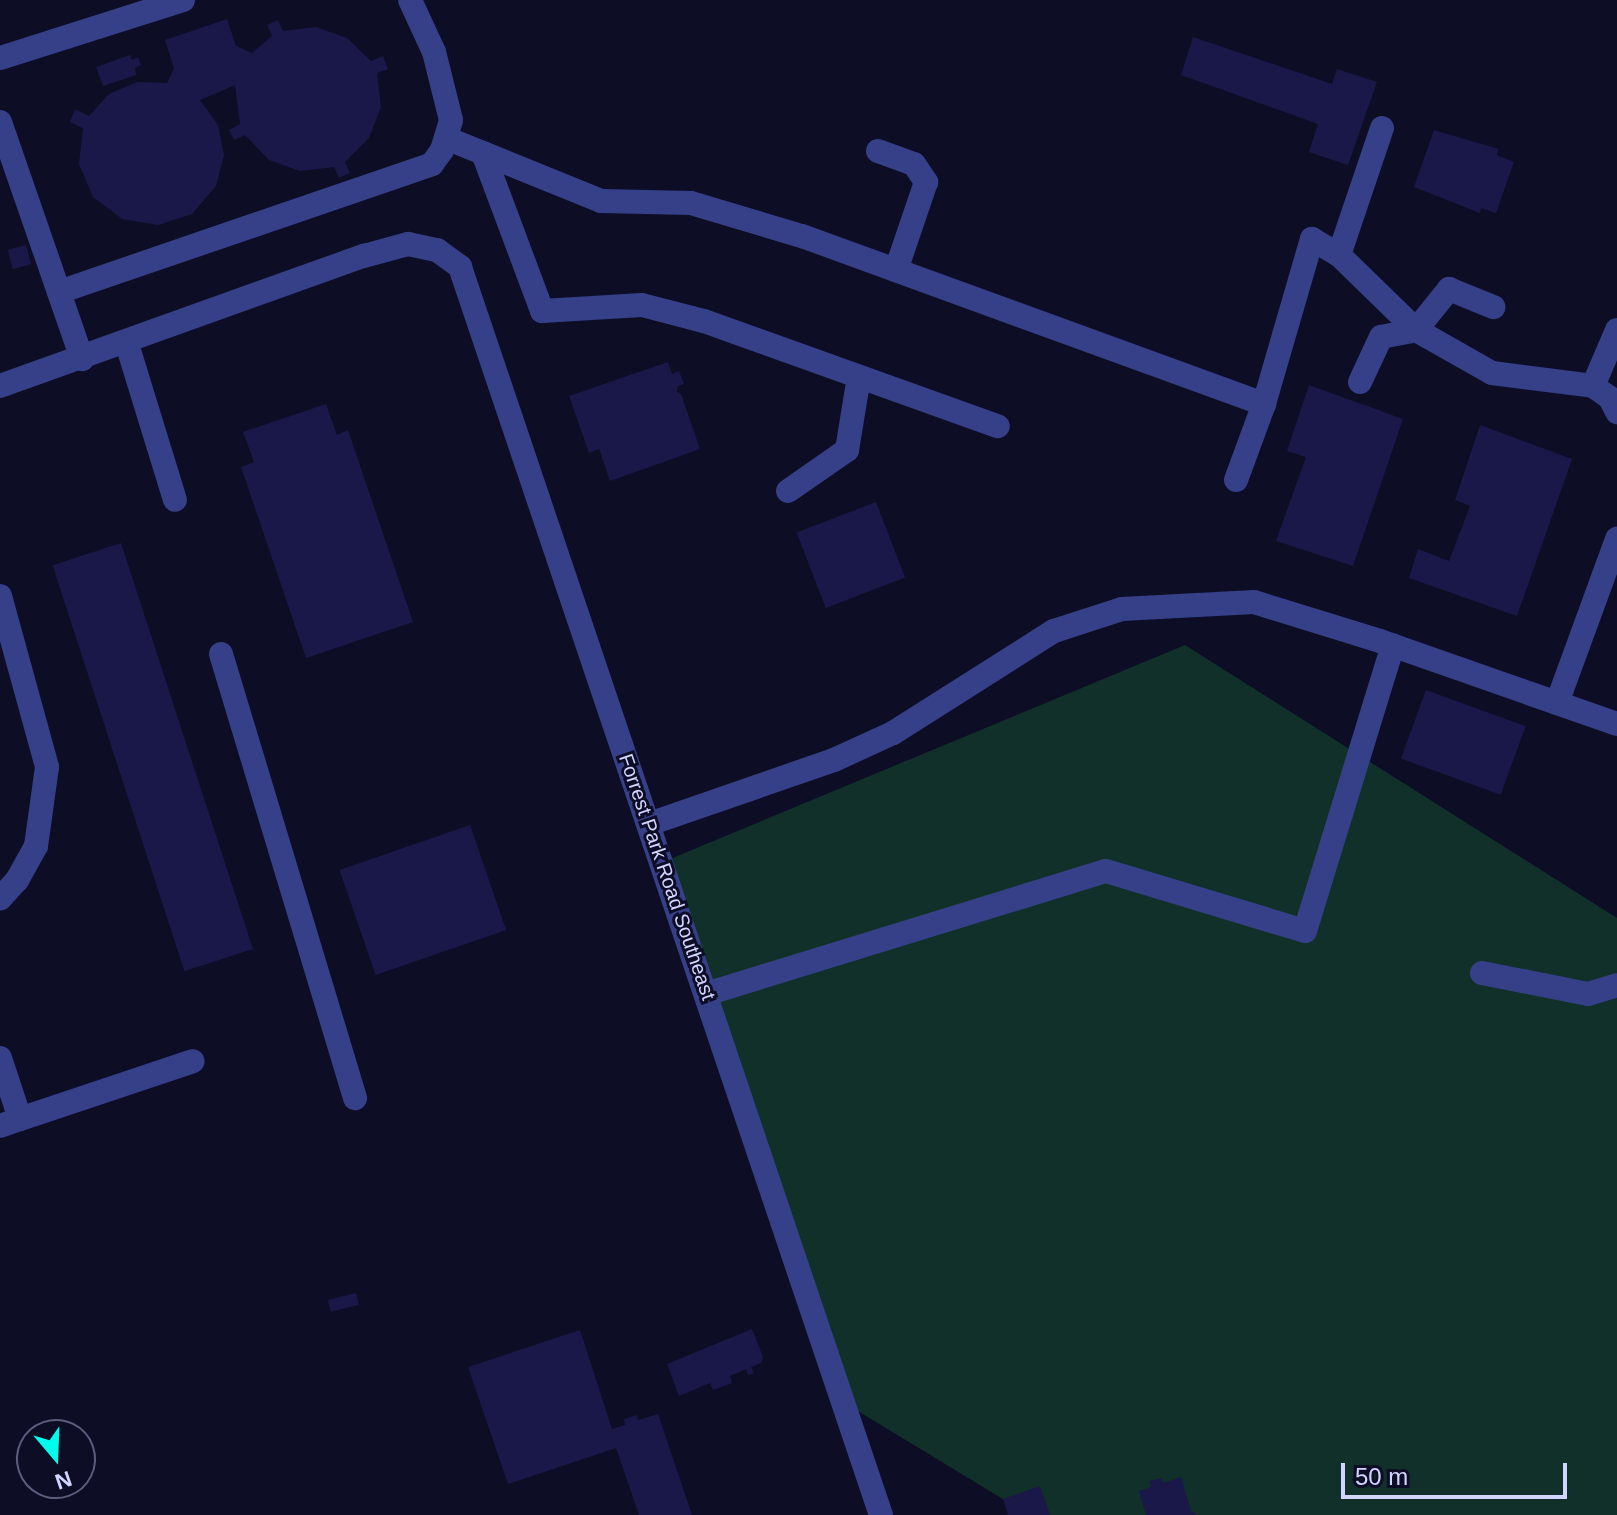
<!DOCTYPE html>
<style>
body{margin:0}
#map{position:relative;width:1617px;height:1515px;overflow:hidden;background:#0d0d26;font-family:Arial,sans-serif}
div>[style]{position:absolute}
.green>*{inset:0;background:#103029}
.building>*{inset:0;background:#1a1848;transform-origin:0 0}
.minor>*{height:24px;margin:-12px;padding:0 12px;transform-origin:12px;border-radius:12px;background:#354088}
span{translate:-50% -50%;white-space:nowrap;text-align:center;line-height:1.15;-webkit-text-stroke:6px #0d0d26;paint-order:stroke}
.street-label{font-size:20px;color:#d2d5ff}
.north{position:absolute;left:16px;top:1419px;width:80px;height:80px;box-sizing:border-box;background:#0d0d26;border:2px solid #5c5d7d;border-radius:50%;rotate:161deg;font-size:22px;font-weight:700;line-height:32px;text-align:center;color:#d2d5ff}
.north::after{content:'';display:block;margin:auto;width:28px;height:36px;background:#00fdeb;clip-path:polygon(50% 0,100% 100%,50% 72%,0 100%)}
.scale{position:absolute;left:1341px;top:1463px;width:226px;height:36px;box-sizing:border-box;border:4px solid #d2d5ff;border-top:0;padding-left:10px;font-size:24px;line-height:28px;white-space:nowrap;color:#d2d5ff;-webkit-text-stroke:6px #0d0d26;paint-order:stroke}
</style>
<div id="map">
<div class="green">
<i style="clip-path:polygon(1185px 645px,1617px 918px,1617px 1515px,1029px 1515px,843px 1402px,670px 859px)"></i>
</div>
<div class="building">
<i style="clip-path:polygon(227px 19px,236px 46px,252px 53px,272px 36px,267px 25px,278px 20px,283px 31px,316px 27px,347px 38px,371px 61px,383px 56px,388px 69px,377px 73px,381px 107px,369px 138px,345px 162px,350px 173px,339px 178px,334px 167px,300px 171px,269px 160px,245px 135px,234px 140px,229px 130px,240px 124px,235px 85px,200px 100px,218px 125px,224px 155px,216px 186px,192px 214px,158px 225px,122px 219px,93px 197px,79px 164px,83px 128px,70px 122px,75px 109px,89px 116px,109px 94px,137px 82px,167px 83px,174px 68px,165px 40px)"></i>
<i style="clip-path:polygon(1193px 37px,1332px 84px,1337px 69px,1377px 82px,1348px 165px,1309px 152px,1318px 124px,1181px 75px)"></i>
<i style="clip-path:polygon(130px 55px,132px 60px,138px 57px,141px 65px,135px 68px,136px 75px,103px 86px,96px 67px)"></i>
<i style="clip-path:polygon(1434px 130px,1498px 149px,1497px 155px,1514px 162px,1496px 213px,1481px 208px,1480px 213px,1414px 187px)"></i>
<i style="left:26px;top:245px;width:20px;height:19px;rotate:75deg"></i>
<i style="clip-path:polygon(668px 362px,672px 374px,679px 371px,684px 384px,678px 386px,677px 392px,681px 394px,700px 449px,610px 481px,599px 449px,589px 453px,569px 396px)"></i>
<i style="clip-path:polygon(1309px 385px,1403px 419px,1353px 566px,1276px 541px,1306px 457px,1287px 451px)"></i>
<i style="clip-path:polygon(326px 404px,337px 435px,348px 430px,413px 622px,306px 658px,241px 467px,254px 462px,243px 432px)"></i>
<i style="clip-path:polygon(1480px 425px,1572px 459px,1517px 616px,1409px 578px,1418px 549px,1449px 561px,1470px 506px,1455px 500px)"></i>
<i style="left:876px;top:502px;width:81px;height:85px;rotate:69deg"></i>
<i style="left:121px;top:543px;width:427px;height:72px;rotate:72deg"></i>
<i style="left:1426px;top:690px;width:106px;height:73px;rotate:20deg"></i>
<i style="left:470px;top:825px;width:111px;height:138px;rotate:71deg"></i>
<i style="left:356px;top:1293px;width:12px;height:29px;rotate:76deg"></i>
<i style="clip-path:polygon(752px 1329px,763px 1357px,761px 1363px,751px 1367px,754px 1373px,748px 1375px,746px 1369px,730px 1376px,732px 1383px,713px 1390px,710px 1383px,679px 1396px,667px 1364px)"></i>
<i style="clip-path:polygon(580px 1330px,612px 1429px,625px 1425px,624px 1419px,637px 1415px,638px 1420px,658px 1414px,692px 1515px,639px 1515px,616px 1448px,508px 1484px,468px 1367px)"></i>
<i style="clip-path:polygon(1181px 1477px,1191px 1511px,1197px 1515px,1146px 1515px,1139px 1491px,1151px 1487px,1149px 1481px,1162px 1478px,1163px 1483px)"></i>
<i style="clip-path:polygon(1040px 1486px,1050px 1515px,1008px 1515px,1003px 1499px)"></i>
</div>
<div class="minor">
<i style="left:0;top:58px;width:192px;rotate:-17.6deg"></i>
<i style="left:0;top:122px;width:251px;rotate:70.9deg"></i>
<i style="left:1382px;top:128px;width:134px;rotate:108.7deg"></i>
<i style="left:1339px;top:255px;width:107px;rotate:44.2deg"></i>
<i style="left:1416px;top:330px;width:87px;rotate:29.5deg"></i>
<i style="left:1492px;top:373px;width:102px;rotate:7.3deg"></i>
<i style="left:1593px;top:386px;width:61px;rotate:-66.8deg"></i>
<i style="left:446px;top:138px;width:167px;rotate:22.1deg"></i>
<i style="left:601px;top:201px;width:90px;rotate:1.3deg"></i>
<i style="left:691px;top:203px;width:116px;rotate:16.6deg"></i>
<i style="left:802px;top:236px;width:492px;rotate:20deg"></i>
<i style="left:878px;top:151px;width:38px;rotate:20deg"></i>
<i style="left:914px;top:164px;width:22px;rotate:56deg"></i>
<i style="left:926px;top:182px;width:93px;rotate:108.8deg"></i>
<i style="left:483px;top:153px;width:169px;rotate:69.5deg"></i>
<i style="left:542px;top:311px;width:100px;rotate:-3.4deg"></i>
<i style="left:642px;top:305px;width:64px;rotate:14.5deg"></i>
<i style="left:704px;top:321px;width:312px;rotate:19.7deg"></i>
<i style="left:59px;top:292px;width:394px;rotate:-18.9deg"></i>
<i style="left:432px;top:164px;width:17px;rotate:-54deg"></i>
<i style="left:442px;top:150px;width:31px;rotate:-73deg"></i>
<i style="left:451px;top:120px;width:70px;rotate:-104deg"></i>
<i style="left:434px;top:52px;width:57px;rotate:-114.8deg"></i>
<i style="left:127px;top:344px;width:163px;rotate:72.9deg"></i>
<i style="left:1360px;top:382px;width:50px;rotate:-65deg"></i>
<i style="left:1381px;top:337px;width:36px;rotate:-11deg"></i>
<i style="left:1416px;top:330px;width:53px;rotate:-51.2deg"></i>
<i style="left:1449px;top:289px;width:48px;rotate:22.2deg"></i>
<i style="left:0;top:386px;width:387px;rotate:-19.7deg"></i>
<i style="left:364px;top:256px;width:46px;rotate:-15.3deg"></i>
<i style="left:408px;top:244px;width:30px;rotate:12deg"></i>
<i style="left:437px;top:250px;width:29px;rotate:36deg"></i>
<i style="left:460px;top:267px;width:1317px;rotate:71.36deg"></i>
<i style="left:1593px;top:386px;width:21px;rotate:35deg"></i>
<i style="left:1610px;top:398px;width:16px;rotate:63deg"></i>
<i style="left:1236px;top:480px;width:81px;rotate:-69.8deg"></i>
<i style="left:1264px;top:404px;width:172px;rotate:-73.8deg"></i>
<i style="left:1312px;top:239px;width:31px;rotate:31deg"></i>
<i style="left:788px;top:491px;width:72px;rotate:-34.8deg"></i>
<i style="left:847px;top:450px;width:74px;rotate:-80.7deg"></i>
<i style="left:0;top:596px;width:177px;rotate:74.6deg"></i>
<i style="left:47px;top:767px;width:80px;rotate:97.9deg"></i>
<i style="left:36px;top:846px;width:39px;rotate:119deg"></i>
<i style="left:17px;top:880px;width:25px;rotate:132deg"></i>
<i style="left:221px;top:654px;width:464px;rotate:73.2deg"></i>
<i style="left:1557px;top:703px;width:175px;rotate:-69.9deg"></i>
<i style="left:649px;top:824px;width:196px;rotate:-19.1deg"></i>
<i style="left:834px;top:760px;width:65px;rotate:-24.6deg"></i>
<i style="left:893px;top:733px;width:191px;rotate:-32.4deg"></i>
<i style="left:1054px;top:631px;width:71px;rotate:-17.9deg"></i>
<i style="left:1122px;top:609px;width:132px;rotate:-3deg"></i>
<i style="left:1254px;top:602px;width:132px;rotate:17.2deg"></i>
<i style="left:1380px;top:641px;width:251px;rotate:19.3deg"></i>
<i style="left:1482px;top:973px;width:108px;rotate:11.2deg"></i>
<i style="left:1588px;top:994px;width:30px;rotate:-17deg"></i>
<i style="left:706px;top:994px;width:418px;rotate:-17.1deg"></i>
<i style="left:1106px;top:871px;width:208px;rotate:16.8deg"></i>
<i style="left:1305px;top:931px;width:299px;rotate:-72.9deg"></i>
<i style="left:0;top:1058px;width:64px;rotate:71.8deg"></i>
<i style="left:20px;top:1119px;width:21px;rotate:161deg"></i>
<i style="left:20px;top:1119px;width:182px;rotate:-18.5deg"></i>
</div>
<div class="street-label">
<span style="left:667px;top:877px;rotate:71deg">Forrest Park Road Southeast</span>
</div>
<div class="north">N</div>
<div class="scale">50 m</div>
</div>
